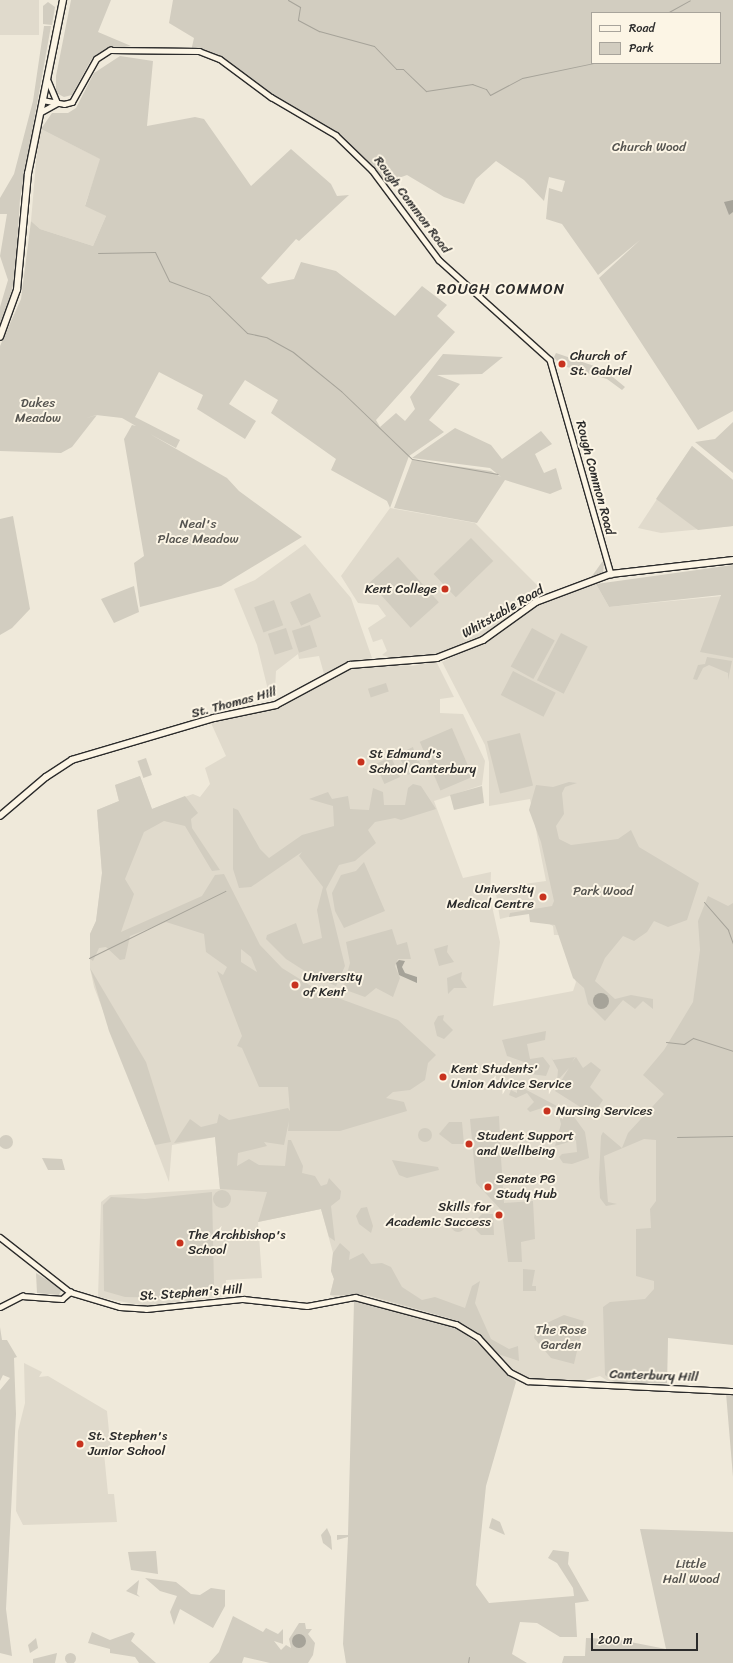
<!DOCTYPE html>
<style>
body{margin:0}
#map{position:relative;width:733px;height:1663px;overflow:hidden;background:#efe9da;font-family:Sriracha,sans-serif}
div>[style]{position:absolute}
.built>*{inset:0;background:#e0dacc;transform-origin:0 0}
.green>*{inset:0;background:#d2cdc0;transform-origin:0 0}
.round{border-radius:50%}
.water>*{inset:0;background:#a6a399}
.stream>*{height:1px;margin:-0.5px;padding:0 0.5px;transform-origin:0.5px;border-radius:0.5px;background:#a6a399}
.roads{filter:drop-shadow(1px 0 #2b2b2b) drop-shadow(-1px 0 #2b2b2b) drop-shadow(0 1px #2b2b2b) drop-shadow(0 -1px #2b2b2b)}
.minor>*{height:4.5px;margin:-2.25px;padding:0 2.25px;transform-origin:2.25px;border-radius:2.25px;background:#fcf5e5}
.major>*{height:5.5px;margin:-2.75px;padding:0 2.75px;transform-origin:2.75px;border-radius:2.75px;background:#fcf5e5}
.dots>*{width:11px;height:11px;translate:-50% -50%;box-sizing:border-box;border:2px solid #fcf5e5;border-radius:50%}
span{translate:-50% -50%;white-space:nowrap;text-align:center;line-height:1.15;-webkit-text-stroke:4px #fcf5e5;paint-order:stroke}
.park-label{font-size:13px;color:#555450}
.street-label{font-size:13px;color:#2b2b2b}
.poi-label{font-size:13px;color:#2b2b2b}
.left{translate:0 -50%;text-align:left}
.right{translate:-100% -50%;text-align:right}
.quarter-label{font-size:15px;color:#2b2b2b;letter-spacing:1px}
.legend{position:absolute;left:591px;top:12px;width:130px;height:52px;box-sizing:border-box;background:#fcf5e5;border:1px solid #a8a49b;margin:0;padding:5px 7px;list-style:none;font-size:12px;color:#2b2b2b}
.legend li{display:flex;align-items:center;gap:8px;height:20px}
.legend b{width:20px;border:1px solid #a8a49b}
.scale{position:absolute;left:591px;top:1633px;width:107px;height:18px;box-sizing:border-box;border:2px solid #2b2b2b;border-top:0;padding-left:5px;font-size:12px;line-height:14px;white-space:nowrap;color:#2b2b2b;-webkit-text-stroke:3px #fcf5e5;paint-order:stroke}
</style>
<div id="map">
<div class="built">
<i style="left:0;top:0;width:39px;height:35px"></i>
<i style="clip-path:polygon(39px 128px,101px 159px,85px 205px,106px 216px,93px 246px,40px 229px,31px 221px)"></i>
<i style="clip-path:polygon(692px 446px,733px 480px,733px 526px,661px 533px,638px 528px)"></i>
<i style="clip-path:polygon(390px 508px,475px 523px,547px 595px,472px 642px,436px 656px,397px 660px,382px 655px,387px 651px,382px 639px,373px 642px,368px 628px,386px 616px,378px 605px,358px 603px,341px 576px)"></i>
<i style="clip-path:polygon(305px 544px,351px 598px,372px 658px,350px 662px,324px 674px,319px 656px,299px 659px,298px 654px,276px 671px,275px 689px,268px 690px,257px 645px,234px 589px,255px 580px)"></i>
<i style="clip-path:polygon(596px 584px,609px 607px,733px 595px,733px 1002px,669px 1144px,667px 1383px,611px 1383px,600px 1376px,582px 1381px,525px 1378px,512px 1371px,480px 1336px,457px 1322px,367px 1296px,334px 1297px,330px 1295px,334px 1279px,331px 1271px,333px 1253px,321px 1209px,258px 1222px,262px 1278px,226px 1280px,226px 1296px,150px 1307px,98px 1297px,101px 1202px,110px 1195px,220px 1189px,215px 1137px,172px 1145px,169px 1182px,94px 987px,90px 968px,90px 934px,96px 921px,102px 873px,97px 810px,119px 801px,115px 785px,140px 776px,152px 809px,193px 794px,200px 797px,210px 784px,205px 768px,226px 756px,211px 723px,282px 707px,351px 667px,378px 663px,412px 666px,436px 661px,454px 697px,440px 699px,440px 713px,463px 714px,485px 761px,482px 785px,434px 801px,463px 878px,491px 872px,490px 897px,500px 942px,493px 1006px,573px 991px,576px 982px,560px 935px,554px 935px,553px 926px,528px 912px,500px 919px,495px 888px,546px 881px,530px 799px,489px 806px,489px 762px,485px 745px,442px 662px,488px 640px,542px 603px)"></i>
<i style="clip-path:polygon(24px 1363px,42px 1372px,39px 1377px,48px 1376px,107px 1411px,111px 1452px,104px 1453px,108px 1494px,114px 1494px,117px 1522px,23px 1525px,16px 1511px,18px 1431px,25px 1403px)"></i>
</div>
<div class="green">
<i style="clip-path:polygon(71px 0,111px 0,98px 32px,131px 46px,104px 50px,91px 60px,72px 95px,64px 97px,56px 93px,56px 76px)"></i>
<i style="clip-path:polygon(evenodd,173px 0,733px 0,733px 411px,698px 430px,599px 278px,640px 240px,598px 275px,562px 224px,546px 219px,549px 188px,562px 192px,565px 181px,549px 177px,544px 201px,524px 180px,496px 161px,476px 179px,464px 204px,444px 197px,407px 175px,382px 184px,336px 135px,271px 97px,220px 59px,191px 51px,194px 38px,169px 23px,173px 0,592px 13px,720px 13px,720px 63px,592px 63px,592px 13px)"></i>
<i style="clip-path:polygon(48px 2px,55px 7px,52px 25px,43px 24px,43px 6px)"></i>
<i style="clip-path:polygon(44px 26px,51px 26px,20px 199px,15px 279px,0 331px,0 307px,8px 280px,0 256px,7px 214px,0 214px,0 198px,14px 174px,33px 101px)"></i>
<i style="clip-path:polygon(120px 56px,153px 61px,147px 126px,195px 117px,204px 119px,251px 186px,291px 149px,331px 184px,337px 196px,349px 195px,299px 241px,296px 239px,261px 278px,268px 284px,294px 279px,301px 262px,336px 271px,395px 316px,422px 286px,447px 305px,437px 316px,455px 332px,376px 420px,380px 427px,396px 413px,405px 421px,415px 409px,410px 397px,443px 354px,503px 357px,482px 374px,437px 375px,460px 384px,429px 420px,444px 432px,409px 456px,390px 508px,387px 501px,331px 470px,336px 459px,271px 413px,278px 400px,245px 380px,229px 404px,256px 421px,245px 439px,197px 409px,203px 395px,159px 372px,135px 417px,180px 440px,176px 448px,150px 434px,227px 478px,239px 491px,302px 537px,221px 586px,140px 607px,134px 563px,144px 556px,124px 439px,132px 425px,136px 426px,122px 418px,96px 415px,87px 418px,97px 415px,72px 447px,61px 453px,0 451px,0 346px,21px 299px,31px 221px,40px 229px,93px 246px,106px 216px,85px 206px,100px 159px,41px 129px,52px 113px,68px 113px,76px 108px,94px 73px)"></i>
<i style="clip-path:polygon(556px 353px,603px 369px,625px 387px,622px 390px,607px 379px,560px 365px,554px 357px)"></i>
<i style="clip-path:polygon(733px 422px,733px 473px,695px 442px,715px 439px)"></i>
<i style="clip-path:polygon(455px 428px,491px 445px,502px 459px,541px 431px,552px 444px,535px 454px,544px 473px,556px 468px,562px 489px,550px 494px,505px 480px,477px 523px,394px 508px,412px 460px,491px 471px,501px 477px,490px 468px,412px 458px)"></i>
<i style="clip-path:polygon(692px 446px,733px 480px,733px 526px,698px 530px,656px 499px)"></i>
<i style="clip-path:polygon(13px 516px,30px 609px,12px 628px,0 635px,0 519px)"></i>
<i style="left:471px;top:538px;width:32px;height:52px;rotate:46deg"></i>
<i style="left:398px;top:557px;width:61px;height:38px;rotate:48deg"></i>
<i style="clip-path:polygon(604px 562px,603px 574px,590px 579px,602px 562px)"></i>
<i style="clip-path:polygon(733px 565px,733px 658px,700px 652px,721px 595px,609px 607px,596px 584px)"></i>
<i style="clip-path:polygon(134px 586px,139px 612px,114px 623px,101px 599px)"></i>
<i style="left:310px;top:593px;width:26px;height:22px;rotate:65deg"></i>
<i style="left:274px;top:600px;width:27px;height:21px;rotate:70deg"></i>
<i style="left:310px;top:625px;width:23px;height:19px;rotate:72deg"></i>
<i style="left:286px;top:628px;width:22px;height:19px;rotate:72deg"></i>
<i style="left:532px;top:628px;width:26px;height:44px;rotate:29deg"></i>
<i style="left:561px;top:633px;width:30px;height:53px;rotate:27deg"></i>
<i style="clip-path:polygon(707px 657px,732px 661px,728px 680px,728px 673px,709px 665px,703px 668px,697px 680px,693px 679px,698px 665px,705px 664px)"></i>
<i style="left:513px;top:671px;width:48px;height:27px;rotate:27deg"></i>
<i style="left:386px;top:683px;width:9px;height:19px;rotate:72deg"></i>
<i style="left:452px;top:728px;width:53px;height:35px;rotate:67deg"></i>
<i style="left:520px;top:733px;width:54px;height:34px;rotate:76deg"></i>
<i style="clip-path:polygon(413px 747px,417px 761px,414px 762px,419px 761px,422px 768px,408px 775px,398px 754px)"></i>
<i style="left:391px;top:757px;width:22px;height:17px;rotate:66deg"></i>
<i style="left:146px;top:758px;width:18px;height:9px;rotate:71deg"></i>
<i style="clip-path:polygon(evenodd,140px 776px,152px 809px,185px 796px,198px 813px,191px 819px,192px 828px,220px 870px,212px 871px,185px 826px,164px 821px,144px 832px,125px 879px,134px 894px,121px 932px,202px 896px,215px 875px,224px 874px,260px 945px,282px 968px,319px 991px,398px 1020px,436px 1055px,428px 1063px,425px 1080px,410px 1090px,393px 1092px,386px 1098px,404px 1102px,407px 1111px,340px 1131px,288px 1131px,289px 1121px,284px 1145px,264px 1142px,267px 1146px,238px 1153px,237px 1166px,249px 1159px,259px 1165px,285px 1166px,288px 1140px,291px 1140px,303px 1166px,302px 1173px,315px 1176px,321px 1186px,327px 1184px,329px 1178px,341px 1191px,340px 1199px,331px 1206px,335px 1241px,329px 1237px,321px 1209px,258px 1222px,267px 1192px,220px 1189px,215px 1137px,174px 1143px,190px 1119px,201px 1127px,217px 1123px,219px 1114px,229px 1120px,288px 1108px,290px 1111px,288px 1087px,259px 1087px,242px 1048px,237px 1046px,242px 1036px,217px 971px,223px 975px,227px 967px,206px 952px,204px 934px,166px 922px,130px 936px,125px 959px,120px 960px,106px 947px,99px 948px,93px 961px,90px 959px,90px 934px,96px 921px,102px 873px,97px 810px,119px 801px,115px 785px,140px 776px,241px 949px,251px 957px,257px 972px,241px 962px,241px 949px)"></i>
<i style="clip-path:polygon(569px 782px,577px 783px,565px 787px,562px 793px,564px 814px,556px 826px,559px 839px,571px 845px,618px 839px,631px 830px,639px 847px,699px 883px,687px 920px,668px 927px,654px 921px,647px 932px,634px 941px,623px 936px,605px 958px,595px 981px,615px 999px,631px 995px,653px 999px,653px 1009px,643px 1001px,635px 1009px,623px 1000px,605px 1021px,588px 1004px,584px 988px,573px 978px,555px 925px,530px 922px,529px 914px,509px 917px,510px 913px,552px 906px,554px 901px,541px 842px,529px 810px,536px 785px,553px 787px)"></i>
<i style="clip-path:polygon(413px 784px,421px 786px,436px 809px,401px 820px,395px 818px,375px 822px,368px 830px,376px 843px,355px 861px,339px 865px,326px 889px,345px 966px,336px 986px,311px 975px,286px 959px,266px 939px,267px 935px,296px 923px,303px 944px,322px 938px,317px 910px,323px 887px,299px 856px,302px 852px,251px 887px,239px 888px,233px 869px,233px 808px,238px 810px,260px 849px,269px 858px,302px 835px,334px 826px,333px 806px,309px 799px,328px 792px,332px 799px,348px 796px,350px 809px,369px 810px,373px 788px,383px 792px,384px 805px,405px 805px,408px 788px)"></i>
<i style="clip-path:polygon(482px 786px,484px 803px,454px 810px,450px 795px)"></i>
<i style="clip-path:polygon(364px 862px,385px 911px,344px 928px,335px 911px,332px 893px,341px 875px,356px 871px)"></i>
<i style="clip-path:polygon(708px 896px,728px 906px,733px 903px,733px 1345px,668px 1338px,667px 1383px,617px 1384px,605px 1375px,603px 1307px,610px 1302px,645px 1299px,654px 1289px,654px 1281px,636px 1276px,636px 1229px,651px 1228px,650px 1209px,656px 1201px,656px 1140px,644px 1139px,604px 1156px,608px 1202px,617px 1204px,606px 1206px,600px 1198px,599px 1178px,601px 1136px,603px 1132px,622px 1148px,628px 1133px,664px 1094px,643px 1075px,664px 1050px,693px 1002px,700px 950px,698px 921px)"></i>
<i style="clip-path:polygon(392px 929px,397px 945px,407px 942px,411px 959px,398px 959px,395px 966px,400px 978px,393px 997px,376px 988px,365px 997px,343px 989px,350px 963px,346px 942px)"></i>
<i style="clip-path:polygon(448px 945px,447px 952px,454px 962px,439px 966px,434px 949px)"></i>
<i style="clip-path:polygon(90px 968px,146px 1062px,171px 1142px,155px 1145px,109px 1031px)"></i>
<i style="clip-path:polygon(462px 972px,461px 979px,467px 988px,454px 988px,448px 994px,447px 978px)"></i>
<i style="clip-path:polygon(444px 1015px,443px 1020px,453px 1030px,444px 1039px,437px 1036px,434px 1023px,438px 1016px)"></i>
<i style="clip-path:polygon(546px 1031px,545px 1040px,527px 1044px,530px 1059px,543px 1057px,550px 1066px,546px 1076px,531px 1074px,524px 1062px,507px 1056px,502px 1040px)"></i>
<i style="clip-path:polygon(551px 1057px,553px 1060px,575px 1057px,572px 1062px,576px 1057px,583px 1068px,591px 1062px,601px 1070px,590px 1087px,603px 1100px,593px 1115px,555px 1091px,569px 1068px,557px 1081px,558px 1070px)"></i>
<i style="clip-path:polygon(517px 1085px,572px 1114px,585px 1132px,589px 1158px,572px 1164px,563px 1163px,559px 1157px,562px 1154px,577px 1152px,576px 1140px,555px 1146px,561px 1124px,557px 1108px,548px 1106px,530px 1112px,527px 1109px,534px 1102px,527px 1093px,516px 1098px,509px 1095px,511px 1090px,517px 1093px)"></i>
<i style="clip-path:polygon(499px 1116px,501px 1156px,505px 1156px,501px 1158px,504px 1203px,533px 1201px,535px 1239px,521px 1242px,522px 1262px,508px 1262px,502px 1211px,476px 1183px,470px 1119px)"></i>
<i style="clip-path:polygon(449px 1122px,462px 1122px,464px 1144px,452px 1144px,439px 1134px)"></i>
<i class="round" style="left:418px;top:1128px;width:14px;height:14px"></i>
<i class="round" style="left:-1px;top:1135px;width:14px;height:14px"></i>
<i style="clip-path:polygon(42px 1158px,62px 1159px,65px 1170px,48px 1170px)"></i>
<i style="clip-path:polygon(392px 1160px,438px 1167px,439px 1170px,407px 1178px,399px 1175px)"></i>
<i class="round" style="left:213px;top:1190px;width:18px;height:18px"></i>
<i style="clip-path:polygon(212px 1192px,214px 1285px,171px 1298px,125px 1297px,104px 1291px,103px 1205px,111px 1197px,145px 1199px)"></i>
<i style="clip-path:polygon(367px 1207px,373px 1226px,371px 1233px,359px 1224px,356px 1216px,361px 1208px)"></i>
<i style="clip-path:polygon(482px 1214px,493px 1214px,494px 1235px,481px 1235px,471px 1225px)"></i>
<i class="round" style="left:451px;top:1218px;width:14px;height:14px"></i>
<i style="clip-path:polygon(340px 1243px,350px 1252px,349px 1260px,363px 1253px,371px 1264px,382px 1263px,391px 1267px,402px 1287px,422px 1300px,435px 1297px,465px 1308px,472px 1286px,480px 1281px,475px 1303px,491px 1339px,509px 1349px,518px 1346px,519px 1361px,498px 1354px,469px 1327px,449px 1318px,367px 1295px,330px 1295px,334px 1279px,331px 1271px,333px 1253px)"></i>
<i style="clip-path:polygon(523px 1269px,535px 1270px,532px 1286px,536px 1286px,536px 1291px,523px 1291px)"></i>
<i style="clip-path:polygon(36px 1273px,62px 1289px,59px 1295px,37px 1293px)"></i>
<i style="clip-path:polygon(354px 1301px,453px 1325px,488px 1351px,516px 1382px,486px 1486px,476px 1585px,489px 1603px,574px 1596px,573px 1588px,557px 1563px,548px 1558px,553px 1550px,569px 1552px,568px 1564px,589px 1601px,575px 1603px,577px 1637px,560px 1637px,537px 1623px,520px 1622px,512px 1654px,527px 1663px,346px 1663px,343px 1644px,348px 1537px,337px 1540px,337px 1535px,348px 1535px)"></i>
<i style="clip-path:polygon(564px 1315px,584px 1321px,574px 1364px,551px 1358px,534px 1338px,536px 1328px)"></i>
<i style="clip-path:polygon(0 1327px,2px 1340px,7px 1340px,17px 1357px,14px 1358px,16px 1414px,6px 1609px,12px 1656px,0 1653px,0 1390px,10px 1378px,3px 1375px,0 1381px)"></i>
<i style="clip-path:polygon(726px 1393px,733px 1393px,733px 1477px)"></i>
<i style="clip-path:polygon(492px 1518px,500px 1522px,505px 1535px,489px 1528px)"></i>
<i style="clip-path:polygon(327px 1528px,331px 1537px,332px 1550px,323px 1543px,321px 1535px)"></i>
<i style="clip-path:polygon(640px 1529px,733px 1532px,733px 1663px,562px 1663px,564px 1656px,585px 1656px,586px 1638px,615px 1639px,666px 1649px)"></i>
<i style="clip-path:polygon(156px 1551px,158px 1574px,131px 1570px,128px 1552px)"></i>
<i style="clip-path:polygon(145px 1578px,176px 1582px,191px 1594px,200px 1595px,211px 1588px,225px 1590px,225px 1606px,213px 1628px,180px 1609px,174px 1625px,170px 1612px,177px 1596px,160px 1591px)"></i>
<i style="clip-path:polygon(139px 1580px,137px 1594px,140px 1597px,126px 1591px)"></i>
<i style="clip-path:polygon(233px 1616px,263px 1632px,266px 1628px,278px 1634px,283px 1629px,283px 1644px,274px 1641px,281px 1650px,286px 1645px,291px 1648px,289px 1639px,299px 1623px,305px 1623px,306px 1629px,312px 1629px,308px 1634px,315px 1643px,313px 1655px,308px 1663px,270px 1663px,244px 1657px,242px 1663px,209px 1663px,219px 1652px)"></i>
<i style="clip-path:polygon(92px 1632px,110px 1640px,132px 1632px,135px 1634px,131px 1641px,156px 1663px,139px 1663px,135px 1657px,110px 1653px,110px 1649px,88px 1643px)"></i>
<i style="clip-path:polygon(36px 1638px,38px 1648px,30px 1653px,28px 1645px)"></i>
<i class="round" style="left:64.5px;top:1652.5px;width:11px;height:11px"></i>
<i style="clip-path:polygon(57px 1653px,55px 1663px,33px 1663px,33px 1659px)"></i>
</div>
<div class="water">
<i style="clip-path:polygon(733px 200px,733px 212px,729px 215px,724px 202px)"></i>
<i style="clip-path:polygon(399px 960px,405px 961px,402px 967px,405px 973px,417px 977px,417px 983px,399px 975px,396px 963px)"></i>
<i class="round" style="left:593px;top:993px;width:16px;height:16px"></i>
<i class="round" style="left:292px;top:1634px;width:14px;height:14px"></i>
</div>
<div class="stream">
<i style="left:288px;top:0;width:14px;rotate:30deg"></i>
<i style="left:300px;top:7px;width:13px;rotate:99deg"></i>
<i style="left:298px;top:20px;width:24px;rotate:28deg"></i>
<i style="left:319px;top:31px;width:57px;rotate:15.3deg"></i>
<i style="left:374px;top:46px;width:32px;rotate:46deg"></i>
<i style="left:396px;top:69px;width:7px"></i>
<i style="left:403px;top:69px;width:32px;rotate:44deg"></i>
<i style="left:426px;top:91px;width:47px;rotate:-8.7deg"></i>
<i style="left:472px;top:84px;width:15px;rotate:20deg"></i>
<i style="left:486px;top:89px;width:7px;rotate:56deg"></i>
<i style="left:490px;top:95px;width:36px;rotate:-28deg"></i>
<i style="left:522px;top:78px;width:74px;rotate:-11.8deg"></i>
<i style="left:667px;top:13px;width:26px;rotate:-29deg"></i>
<i style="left:98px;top:253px;width:57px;rotate:-1deg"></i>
<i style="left:155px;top:252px;width:32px;rotate:64deg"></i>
<i style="left:169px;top:281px;width:43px;rotate:20.6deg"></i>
<i style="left:209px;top:296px;width:53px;rotate:44.2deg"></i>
<i style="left:247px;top:333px;width:19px;rotate:12deg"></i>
<i style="left:266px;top:337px;width:31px;rotate:29deg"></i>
<i style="left:293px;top:352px;width:62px;rotate:39.1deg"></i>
<i style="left:341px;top:391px;width:98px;rotate:43.8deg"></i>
<i style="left:412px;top:459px;width:87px;rotate:9.9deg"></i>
<i style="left:704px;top:902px;width:37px;rotate:49deg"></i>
<i style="left:728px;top:930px;width:15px;rotate:70deg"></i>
<i style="left:89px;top:958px;width:152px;rotate:-26.2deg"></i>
<i style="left:666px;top:1042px;width:18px;rotate:6deg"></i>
<i style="left:684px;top:1044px;width:11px;rotate:-34deg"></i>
<i style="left:693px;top:1038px;width:42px;rotate:18deg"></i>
<i style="left:677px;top:1137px;width:56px;rotate:-1deg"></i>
<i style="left:468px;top:1663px;width:6px;rotate:-81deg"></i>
</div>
<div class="roads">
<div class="minor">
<i style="left:42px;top:100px;width:22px;rotate:10deg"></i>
<i style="left:64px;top:104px;width:8px;rotate:-14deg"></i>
<i style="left:72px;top:102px;width:49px;rotate:-60.8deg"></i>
<i style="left:96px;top:59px;width:17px;rotate:-33deg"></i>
<i style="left:110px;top:50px;width:89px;rotate:0.6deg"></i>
<i style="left:199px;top:51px;width:22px;rotate:21deg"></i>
<i style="left:220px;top:59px;width:64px;rotate:36.7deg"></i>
<i style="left:271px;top:97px;width:75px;rotate:30.3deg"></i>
<i style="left:336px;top:135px;width:50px;rotate:44.2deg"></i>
<i style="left:372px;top:170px;width:112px;rotate:53.3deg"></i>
<i style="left:439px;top:260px;width:149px;rotate:42deg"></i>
<i style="left:550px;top:360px;width:223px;rotate:74.1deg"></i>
<i style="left:41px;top:112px;width:18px;rotate:-29deg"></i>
<i style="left:57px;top:103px;width:23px;rotate:-113deg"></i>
<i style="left:0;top:1237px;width:89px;rotate:38.2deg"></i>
<i style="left:70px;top:1292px;width:52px;rotate:16.7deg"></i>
<i style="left:120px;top:1307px;width:26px;rotate:4deg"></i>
<i style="left:146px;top:1309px;width:98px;rotate:-5.9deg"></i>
<i style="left:243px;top:1299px;width:64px;rotate:6.2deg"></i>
<i style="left:307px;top:1306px;width:49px;rotate:-10.6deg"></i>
<i style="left:355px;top:1297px;width:105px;rotate:15deg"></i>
<i style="left:456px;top:1324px;width:26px;rotate:31deg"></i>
<i style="left:478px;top:1337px;width:47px;rotate:47.6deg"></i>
<i style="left:510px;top:1372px;width:20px;rotate:27deg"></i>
<i style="left:528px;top:1381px;width:205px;rotate:2.8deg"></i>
<i style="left:0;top:1307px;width:25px;rotate:-27deg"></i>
<i style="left:22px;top:1296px;width:40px;rotate:4.3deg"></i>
<i style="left:62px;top:1299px;width:11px;rotate:-41deg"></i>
</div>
<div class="major">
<i style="left:0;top:337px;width:50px;rotate:-70.1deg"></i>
<i style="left:17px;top:290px;width:117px;rotate:-84.6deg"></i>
<i style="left:28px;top:174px;width:177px;rotate:-78.6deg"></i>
<i style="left:0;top:816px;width:60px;rotate:-40.3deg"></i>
<i style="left:46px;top:777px;width:31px;rotate:-33deg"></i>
<i style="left:72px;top:760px;width:148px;rotate:-16.5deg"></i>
<i style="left:214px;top:718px;width:63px;rotate:-11.8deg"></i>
<i style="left:276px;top:705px;width:84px;rotate:-28.4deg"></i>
<i style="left:350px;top:665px;width:87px;rotate:-4.6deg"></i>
<i style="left:437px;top:658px;width:49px;rotate:-21.4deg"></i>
<i style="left:483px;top:640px;width:65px;rotate:-35.6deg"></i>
<i style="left:536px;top:602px;width:80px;rotate:-20.5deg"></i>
<i style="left:611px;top:574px;width:123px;rotate:-6.5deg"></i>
</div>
</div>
<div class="dots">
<i style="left:562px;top:364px;background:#c8321e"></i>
<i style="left:445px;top:589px;background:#c8321e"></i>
<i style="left:361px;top:762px;background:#c8321e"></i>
<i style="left:543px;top:897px;background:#c8321e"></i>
<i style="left:295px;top:985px;background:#c8321e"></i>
<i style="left:443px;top:1077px;background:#c8321e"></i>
<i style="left:547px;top:1111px;background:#c8321e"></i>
<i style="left:469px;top:1144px;background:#c8321e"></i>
<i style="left:488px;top:1187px;background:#c8321e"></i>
<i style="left:499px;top:1215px;background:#c8321e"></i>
<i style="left:180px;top:1243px;background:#c8321e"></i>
<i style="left:80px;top:1444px;background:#c8321e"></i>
</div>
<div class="park-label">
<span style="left:649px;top:147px">Church Wood</span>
<span style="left:38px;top:411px">Dukes<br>Meadow</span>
<span style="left:198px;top:532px">Neal's<br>Place Meadow</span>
<span style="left:603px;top:891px">Park Wood</span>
<span style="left:561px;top:1338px">The Rose<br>Garden</span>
<span style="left:691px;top:1572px">Little<br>Hall Wood</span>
</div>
<div class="street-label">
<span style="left:412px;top:205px;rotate:53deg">Rough Common Road</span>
<span style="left:595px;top:478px;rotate:75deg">Rough Common Road</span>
<span style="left:503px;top:612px;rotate:-30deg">Whitstable Road</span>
<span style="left:234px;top:703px;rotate:-15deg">St. Thomas Hill</span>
<span style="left:191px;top:1293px;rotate:-4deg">St. Stephen's Hill</span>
<span style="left:654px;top:1376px;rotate:2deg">Canterbury Hill</span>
</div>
<div class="poi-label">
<span class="left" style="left:570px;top:364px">Church of<br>St. Gabriel</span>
<span class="right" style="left:437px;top:589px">Kent College</span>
<span class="left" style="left:369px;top:762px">St Edmund's<br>School Canterbury</span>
<span class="right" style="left:534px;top:897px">University<br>Medical Centre</span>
<span class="left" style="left:303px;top:985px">University<br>of Kent</span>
<span class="left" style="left:451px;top:1077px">Kent Students'<br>Union Advice Service</span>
<span class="left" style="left:556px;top:1111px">Nursing Services</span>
<span class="left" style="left:477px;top:1144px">Student Support<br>and Wellbeing</span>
<span class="left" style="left:496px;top:1187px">Senate PG<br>Study Hub</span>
<span class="right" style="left:491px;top:1215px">Skills for<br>Academic Success</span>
<span class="left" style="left:188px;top:1243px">The Archbishop's<br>School</span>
<span class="left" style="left:88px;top:1444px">St. Stephen's<br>Junior School</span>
</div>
<div class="quarter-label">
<span style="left:501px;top:290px">ROUGH COMMON</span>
</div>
<ul class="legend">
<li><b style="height:5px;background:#fcf5e5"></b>Road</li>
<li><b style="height:11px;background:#d2cdc0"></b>Park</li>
</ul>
<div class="scale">200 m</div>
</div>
